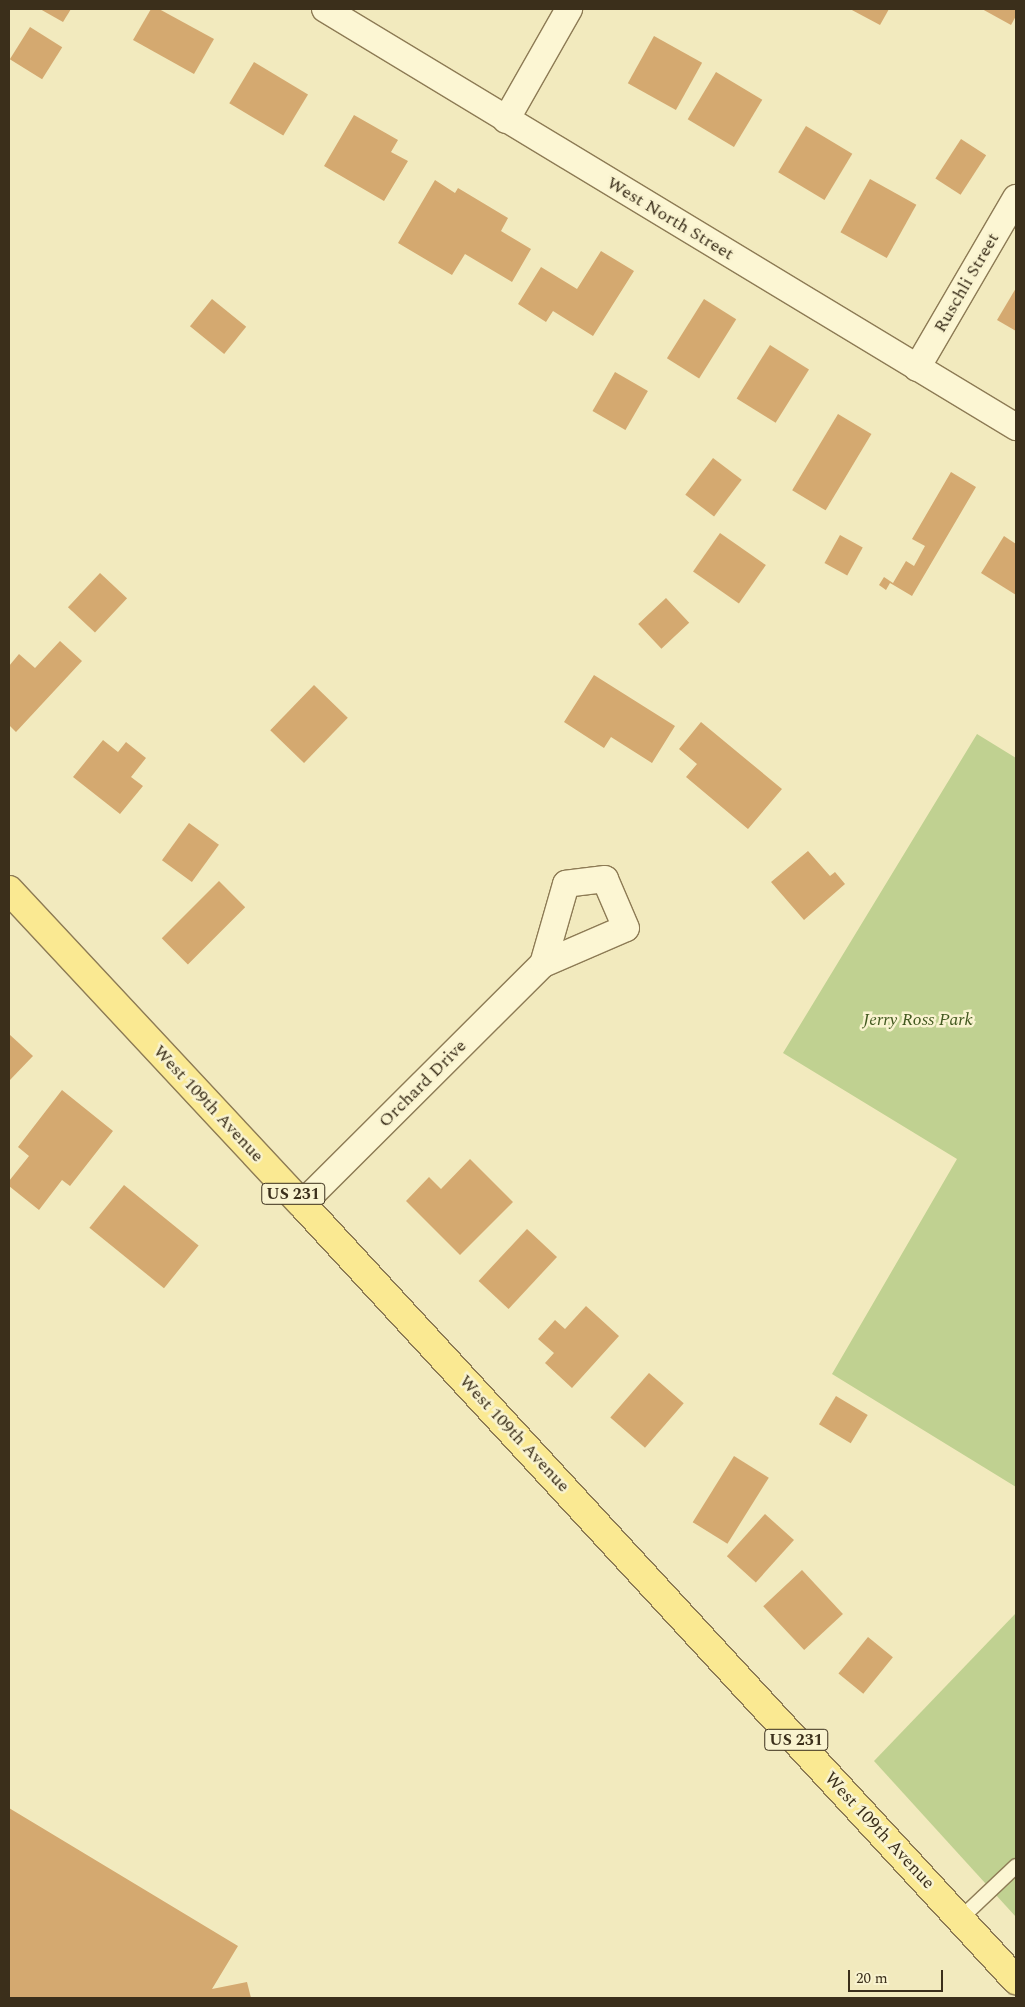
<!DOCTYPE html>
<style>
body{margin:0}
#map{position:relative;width:1025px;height:2007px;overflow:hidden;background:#f2eabe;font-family:Spectral,serif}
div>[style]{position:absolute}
.green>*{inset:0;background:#c0d191}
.building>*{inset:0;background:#d4a970;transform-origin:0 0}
.roads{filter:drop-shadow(1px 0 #8d7b55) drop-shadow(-1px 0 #8d7b55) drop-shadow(0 1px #8d7b55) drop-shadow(0 -1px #8d7b55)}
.lane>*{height:14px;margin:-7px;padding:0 7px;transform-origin:7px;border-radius:7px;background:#fcf6d3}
.street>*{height:26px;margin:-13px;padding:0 13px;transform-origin:13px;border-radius:13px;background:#fcf6d3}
.primary>*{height:28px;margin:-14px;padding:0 14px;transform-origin:14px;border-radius:14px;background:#fae992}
span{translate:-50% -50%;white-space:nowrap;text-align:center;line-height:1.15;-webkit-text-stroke:5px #f9f3cf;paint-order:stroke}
.shield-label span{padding:1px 4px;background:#f9f3cf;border:1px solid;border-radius:4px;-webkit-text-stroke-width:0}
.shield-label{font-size:16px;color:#3b2f1b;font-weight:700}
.street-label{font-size:18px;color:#3b2f1b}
.park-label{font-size:18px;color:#425920;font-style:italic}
.frame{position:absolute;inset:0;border:10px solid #3b2f1b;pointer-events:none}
.scale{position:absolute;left:848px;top:1970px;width:95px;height:22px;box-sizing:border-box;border:2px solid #3b2f1b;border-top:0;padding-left:6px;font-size:15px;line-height:18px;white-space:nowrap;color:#3b2f1b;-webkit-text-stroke:4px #f9f3cf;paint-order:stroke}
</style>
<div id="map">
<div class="green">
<i style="clip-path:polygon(977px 734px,1016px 758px,1016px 1487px,832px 1374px,957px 1159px,783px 1053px)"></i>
<i style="clip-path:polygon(1016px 1613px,1016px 1917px,874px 1761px)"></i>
</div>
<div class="building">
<i style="clip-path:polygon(40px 9px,71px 9px,63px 22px)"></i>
<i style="clip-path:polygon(151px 9px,159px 9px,214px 39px,194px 74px,133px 40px)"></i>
<i style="clip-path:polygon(850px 9px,889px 9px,880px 25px)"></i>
<i style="clip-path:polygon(982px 9px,1016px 9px,1016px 16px,1011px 25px)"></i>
<i style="left:30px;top:27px;width:38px;height:38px;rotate:32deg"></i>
<i style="left:654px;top:36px;width:55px;height:54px;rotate:29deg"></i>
<i style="left:254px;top:62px;width:63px;height:48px;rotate:31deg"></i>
<i style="left:716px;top:72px;width:54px;height:55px;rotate:31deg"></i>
<i style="clip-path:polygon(354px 115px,398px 140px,391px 152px,408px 161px,384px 201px,324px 166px)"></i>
<i style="left:806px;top:126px;width:54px;height:54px;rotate:31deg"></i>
<i style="left:961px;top:139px;width:30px;height:47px;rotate:33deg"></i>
<i style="left:870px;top:179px;width:53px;height:61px;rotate:29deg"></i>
<i style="clip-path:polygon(435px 180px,455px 193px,458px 188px,508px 218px,501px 231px,531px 249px,512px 282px,465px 254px,452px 275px,398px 243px)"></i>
<i style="clip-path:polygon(601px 251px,634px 271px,593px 336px,553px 311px,546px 322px,518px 304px,541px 267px,577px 289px)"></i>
<i style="clip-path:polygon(1016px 288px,1016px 331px,997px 320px)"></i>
<i style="left:212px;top:299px;width:44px;height:35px;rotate:39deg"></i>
<i style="left:704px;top:299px;width:38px;height:70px;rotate:32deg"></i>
<i style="left:770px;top:345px;width:46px;height:63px;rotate:32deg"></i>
<i style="left:615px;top:372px;width:38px;height:45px;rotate:30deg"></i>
<i style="left:838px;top:414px;width:39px;height:89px;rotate:31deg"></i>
<i style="left:713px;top:458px;width:36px;height:46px;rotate:37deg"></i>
<i style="clip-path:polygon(951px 472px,976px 487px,912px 596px,890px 583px,886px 590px,879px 585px,884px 577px,893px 583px,906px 561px,914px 566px,925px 546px,912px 539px)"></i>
<i style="left:720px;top:533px;width:56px;height:47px;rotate:35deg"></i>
<i style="left:840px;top:535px;width:26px;height:32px;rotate:29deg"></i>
<i style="clip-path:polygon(1004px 536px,1016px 544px,1016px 595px,981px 573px)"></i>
<i style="left:100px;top:573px;width:37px;height:47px;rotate:43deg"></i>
<i style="left:666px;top:598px;width:34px;height:38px;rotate:47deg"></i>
<i style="clip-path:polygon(60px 641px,82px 661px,16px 732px,9px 725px,9px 666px,19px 654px,35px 668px)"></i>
<i style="clip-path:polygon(594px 675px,675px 726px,652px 763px,611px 737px,604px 748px,564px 722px)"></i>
<i style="left:314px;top:685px;width:47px;height:63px;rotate:44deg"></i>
<i style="clip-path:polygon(701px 722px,782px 789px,748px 829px,686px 777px,697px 764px,679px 749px)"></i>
<i style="clip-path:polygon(103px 740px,118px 752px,126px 742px,146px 758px,131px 777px,143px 786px,120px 814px,73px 777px)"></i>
<i style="left:189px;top:823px;width:37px;height:46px;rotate:36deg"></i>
<i style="clip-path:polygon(808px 851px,830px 876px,835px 872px,845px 884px,804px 920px,771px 882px)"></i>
<i style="left:219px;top:881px;width:37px;height:81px;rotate:45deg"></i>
<i style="clip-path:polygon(9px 1034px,33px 1056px,9px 1081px)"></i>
<i style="clip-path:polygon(62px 1090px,113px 1131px,70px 1186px,62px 1180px,39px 1210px,9px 1186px,9px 1181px,29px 1156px,18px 1147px)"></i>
<i style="clip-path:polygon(470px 1159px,513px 1202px,460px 1255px,406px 1201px,429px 1177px,441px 1189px)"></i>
<i style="left:124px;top:1185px;width:96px;height:55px;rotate:39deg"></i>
<i style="left:527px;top:1229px;width:41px;height:71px;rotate:43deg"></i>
<i style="clip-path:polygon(586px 1306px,619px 1336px,572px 1388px,545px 1363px,554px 1353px,538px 1339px,555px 1320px,565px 1329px)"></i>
<i style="left:649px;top:1373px;width:46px;height:59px;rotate:41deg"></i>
<i style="left:836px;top:1396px;width:37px;height:33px;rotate:31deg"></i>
<i style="left:734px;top:1456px;width:41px;height:78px;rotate:32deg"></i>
<i style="left:765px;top:1514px;width:39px;height:57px;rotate:42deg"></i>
<i style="left:802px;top:1570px;width:60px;height:53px;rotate:47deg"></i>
<i style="left:868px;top:1637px;width:32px;height:47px;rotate:39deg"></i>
<i style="clip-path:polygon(9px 1808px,238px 1946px,212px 1989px,247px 1982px,251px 1998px,9px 1998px)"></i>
</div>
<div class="roads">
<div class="lane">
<i style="left:960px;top:1919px;width:77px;rotate:-43.4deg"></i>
</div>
<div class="street">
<i style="left:325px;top:9px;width:808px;rotate:31.17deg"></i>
<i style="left:506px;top:120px;width:128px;rotate:-60.4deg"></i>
<i style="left:917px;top:368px;width:197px;rotate:-59.8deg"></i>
<i style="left:302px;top:1204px;width:340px;rotate:-44.9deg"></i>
<i style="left:543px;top:964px;width:90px;rotate:-23.4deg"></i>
<i style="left:626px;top:928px;width:53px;rotate:-113.2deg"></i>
<i style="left:605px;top:879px;width:39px;rotate:173deg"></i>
<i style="left:566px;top:884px;width:83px;rotate:106deg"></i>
</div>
<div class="primary">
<i style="left:9px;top:890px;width:429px;rotate:47deg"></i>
<i style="left:302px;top:1204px;width:1055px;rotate:47.38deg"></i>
</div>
</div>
<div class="shield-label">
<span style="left:293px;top:1194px">US 231</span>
<span style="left:796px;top:1740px">US 231</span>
</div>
<div class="street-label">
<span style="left:670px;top:219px;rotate:31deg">West North Street</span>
<span style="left:967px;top:283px;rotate:-60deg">Ruschli Street</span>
<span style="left:423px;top:1084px;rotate:-45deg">Orchard Drive</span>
<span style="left:208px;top:1104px;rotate:47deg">West 109th Avenue</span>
<span style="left:514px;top:1434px;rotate:47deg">West 109th Avenue</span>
<span style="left:879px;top:1831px;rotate:47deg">West 109th Avenue</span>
</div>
<div class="park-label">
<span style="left:918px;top:1020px">Jerry Ross Park</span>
</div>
<div class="frame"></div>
<div class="scale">20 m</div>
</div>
